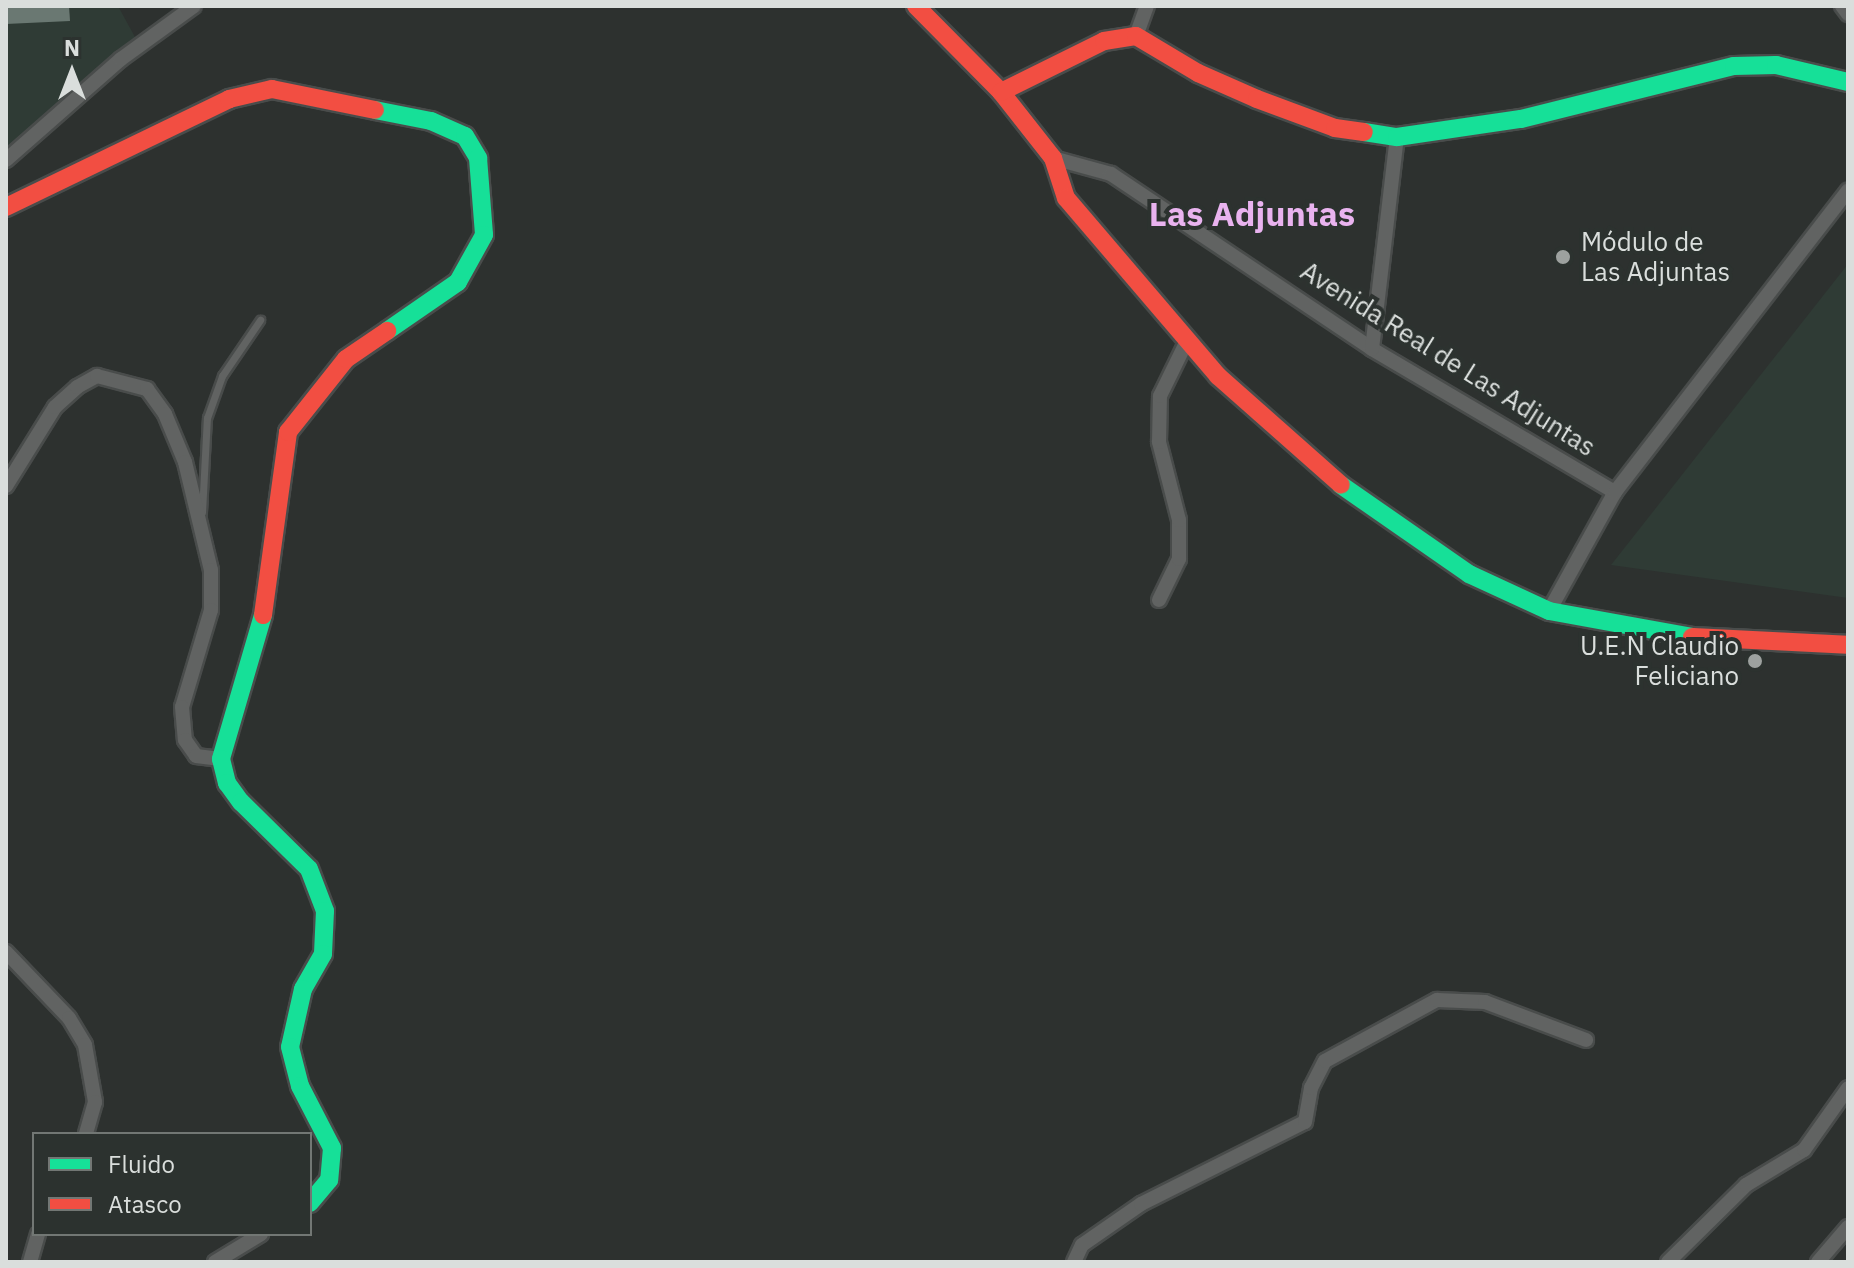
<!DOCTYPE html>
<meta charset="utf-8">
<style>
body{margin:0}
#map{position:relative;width:1854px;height:1268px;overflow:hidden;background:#2d312f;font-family:"IBM Plex Sans",sans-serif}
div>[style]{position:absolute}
.built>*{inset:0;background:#2f3b35}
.building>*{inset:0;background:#6a7872}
.roads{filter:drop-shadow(2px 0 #494c4b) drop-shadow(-2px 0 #494c4b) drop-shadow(0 2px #494c4b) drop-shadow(0 -2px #494c4b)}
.lane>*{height:7px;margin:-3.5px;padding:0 3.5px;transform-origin:3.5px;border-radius:3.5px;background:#616362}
.street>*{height:14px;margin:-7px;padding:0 7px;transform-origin:7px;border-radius:7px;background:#616362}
.fast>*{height:18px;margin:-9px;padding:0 9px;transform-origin:9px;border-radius:9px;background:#16e098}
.jam>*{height:18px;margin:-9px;padding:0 9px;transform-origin:9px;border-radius:9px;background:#f24e42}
.dots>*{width:22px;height:22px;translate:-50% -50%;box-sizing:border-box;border:4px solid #2c322f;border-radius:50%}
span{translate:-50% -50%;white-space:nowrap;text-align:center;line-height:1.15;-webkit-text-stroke:8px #2c322f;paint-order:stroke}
.poi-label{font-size:26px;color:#dadedc}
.left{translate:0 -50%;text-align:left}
.right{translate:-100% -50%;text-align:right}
.street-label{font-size:26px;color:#dadedc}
.district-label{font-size:34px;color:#e9b3ef;font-weight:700}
.frame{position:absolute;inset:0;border:8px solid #dadedc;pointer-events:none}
.legend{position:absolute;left:32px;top:1132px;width:280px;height:104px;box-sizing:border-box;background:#2c322f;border:2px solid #727774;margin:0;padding:10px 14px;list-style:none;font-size:24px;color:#dadedc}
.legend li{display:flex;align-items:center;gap:16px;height:40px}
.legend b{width:40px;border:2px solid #727774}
.north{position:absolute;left:32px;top:32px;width:80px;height:80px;-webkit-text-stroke:6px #2c322f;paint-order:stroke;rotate:0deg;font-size:22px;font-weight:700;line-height:32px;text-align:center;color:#dadedc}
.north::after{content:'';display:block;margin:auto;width:28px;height:36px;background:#dadedc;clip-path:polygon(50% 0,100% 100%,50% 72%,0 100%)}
</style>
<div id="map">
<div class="built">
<i style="clip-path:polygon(6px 6px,118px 6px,141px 48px,6px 158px)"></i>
<i style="clip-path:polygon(1848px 264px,1848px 598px,1611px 565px)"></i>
</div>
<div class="building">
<i style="clip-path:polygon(6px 6px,69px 6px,70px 21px,6px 24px)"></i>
</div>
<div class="roads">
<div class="lane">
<i style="left:202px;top:512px;width:94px;rotate:-87deg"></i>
<i style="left:207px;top:418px;width:45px;rotate:-70.3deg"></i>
<i style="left:222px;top:376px;width:68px;rotate:-55.8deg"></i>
</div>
<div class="street">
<i style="left:1842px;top:6px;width:10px;rotate:53deg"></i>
<i style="left:1136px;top:36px;width:32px;rotate:-70deg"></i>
<i style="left:1053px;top:158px;width:60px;rotate:15.4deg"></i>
<i style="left:1111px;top:174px;width:314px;rotate:33.8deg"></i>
<i style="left:1372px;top:349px;width:282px;rotate:30.5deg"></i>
<i style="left:6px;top:160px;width:153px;rotate:-41.3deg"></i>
<i style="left:121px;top:59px;width:90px;rotate:-36deg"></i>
<i style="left:1372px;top:349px;width:213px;rotate:-83.3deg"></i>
<i style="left:6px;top:486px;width:93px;rotate:-58.2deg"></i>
<i style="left:55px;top:407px;width:30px;rotate:-42deg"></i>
<i style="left:77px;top:387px;width:23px;rotate:-29deg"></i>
<i style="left:97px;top:376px;width:52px;rotate:14.6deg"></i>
<i style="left:147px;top:389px;width:31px;rotate:54deg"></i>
<i style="left:165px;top:414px;width:52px;rotate:67.4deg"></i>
<i style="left:185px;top:462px;width:111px;rotate:76.5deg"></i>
<i style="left:211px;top:570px;width:40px;rotate:90deg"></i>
<i style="left:211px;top:610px;width:101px;rotate:106.6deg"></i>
<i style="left:182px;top:707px;width:33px;rotate:85deg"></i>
<i style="left:185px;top:740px;width:19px;rotate:55deg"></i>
<i style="left:196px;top:756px;width:25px;rotate:7deg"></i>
<i style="left:1159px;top:600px;width:46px;rotate:-64deg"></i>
<i style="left:1179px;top:559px;width:39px;rotate:-90deg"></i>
<i style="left:1179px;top:520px;width:81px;rotate:-104.4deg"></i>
<i style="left:1159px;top:442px;width:46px;rotate:-88.8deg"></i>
<i style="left:1160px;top:396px;width:61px;rotate:-63.9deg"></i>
<i style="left:1549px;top:611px;width:136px;rotate:-61deg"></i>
<i style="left:1615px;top:492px;width:381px;rotate:-52.3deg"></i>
<i style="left:6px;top:952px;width:91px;rotate:46.3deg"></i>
<i style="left:69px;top:1018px;width:31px;rotate:59deg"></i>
<i style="left:85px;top:1045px;width:58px;rotate:80deg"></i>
<i style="left:95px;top:1102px;width:33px;rotate:106deg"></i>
<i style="left:30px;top:1262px;width:29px;rotate:-74deg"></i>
<i style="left:215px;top:1262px;width:54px;rotate:-31.3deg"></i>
<i style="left:1074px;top:1262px;width:19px;rotate:-65deg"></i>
<i style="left:1082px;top:1245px;width:72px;rotate:-34.8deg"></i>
<i style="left:1141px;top:1204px;width:183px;rotate:-26.6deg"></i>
<i style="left:1305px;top:1122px;width:35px;rotate:-80deg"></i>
<i style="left:1311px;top:1088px;width:30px;rotate:-63deg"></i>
<i style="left:1325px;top:1061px;width:128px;rotate:-28.6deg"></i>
<i style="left:1437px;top:1000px;width:48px;rotate:2.4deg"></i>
<i style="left:1485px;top:1002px;width:108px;rotate:20.6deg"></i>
<i style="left:1668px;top:1262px;width:110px;rotate:-44.6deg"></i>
<i style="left:1746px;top:1185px;width:68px;rotate:-31.1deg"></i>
<i style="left:1804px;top:1150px;width:76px;rotate:-54.6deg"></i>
<i style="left:1818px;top:1262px;width:46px;rotate:-49.4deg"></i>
</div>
<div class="fast">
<i style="left:375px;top:110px;width:57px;rotate:11.1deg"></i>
<i style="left:431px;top:121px;width:37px;rotate:24deg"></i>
<i style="left:465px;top:136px;width:26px;rotate:59deg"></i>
<i style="left:478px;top:158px;width:77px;rotate:85.5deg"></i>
<i style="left:484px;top:235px;width:54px;rotate:119deg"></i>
<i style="left:458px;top:282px;width:86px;rotate:145.4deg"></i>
<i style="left:1364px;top:132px;width:33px;rotate:9deg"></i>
<i style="left:1397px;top:137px;width:125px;rotate:-8.3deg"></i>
<i style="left:1521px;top:119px;width:219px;rotate:-14deg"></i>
<i style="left:1734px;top:66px;width:42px;rotate:-1.4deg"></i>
<i style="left:1776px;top:65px;width:74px;rotate:13.3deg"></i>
<i style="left:1341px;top:485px;width:156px;rotate:34.8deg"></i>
<i style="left:1469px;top:574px;width:88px;rotate:24.8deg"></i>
<i style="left:1549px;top:611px;width:145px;rotate:10.3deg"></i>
<i style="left:263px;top:615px;width:150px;rotate:106.3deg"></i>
<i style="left:221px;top:759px;width:25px;rotate:76deg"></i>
<i style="left:227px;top:783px;width:24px;rotate:54deg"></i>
<i style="left:241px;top:802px;width:95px;rotate:44.6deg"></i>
<i style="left:309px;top:869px;width:45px;rotate:69.1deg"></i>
<i style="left:325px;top:911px;width:43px;rotate:92.7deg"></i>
<i style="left:323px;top:954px;width:40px;rotate:119.7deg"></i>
<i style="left:303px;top:989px;width:59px;rotate:102.6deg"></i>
<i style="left:290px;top:1047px;width:40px;rotate:75.6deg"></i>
<i style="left:300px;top:1086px;width:70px;rotate:62.7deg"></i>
<i style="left:332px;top:1148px;width:32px;rotate:95deg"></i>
<i style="left:329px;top:1180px;width:30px;rotate:130deg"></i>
</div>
<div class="jam">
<i style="left:916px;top:6px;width:121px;rotate:45.3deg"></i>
<i style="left:1001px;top:92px;width:84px;rotate:51.8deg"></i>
<i style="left:1053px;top:158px;width:42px;rotate:72deg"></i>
<i style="left:1066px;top:198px;width:234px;rotate:49.5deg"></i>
<i style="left:1218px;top:376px;width:164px;rotate:41.5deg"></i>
<i style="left:1001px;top:92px;width:115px;rotate:-26.3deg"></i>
<i style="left:1104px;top:41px;width:32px;rotate:-9deg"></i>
<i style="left:1136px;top:36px;width:72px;rotate:30.8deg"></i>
<i style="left:1198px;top:73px;width:64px;rotate:23.8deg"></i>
<i style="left:1257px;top:99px;width:83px;rotate:20.4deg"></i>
<i style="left:1335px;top:128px;width:29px;rotate:8deg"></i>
<i style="left:6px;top:207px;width:248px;rotate:-25.8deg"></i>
<i style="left:229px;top:99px;width:44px;rotate:-13.1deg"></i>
<i style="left:272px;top:89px;width:105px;rotate:11.5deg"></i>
<i style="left:263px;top:615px;width:185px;rotate:-82.2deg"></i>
<i style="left:288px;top:432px;width:93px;rotate:-51.5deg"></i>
<i style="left:346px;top:359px;width:50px;rotate:-34.3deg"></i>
<i style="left:1692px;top:637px;width:156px;rotate:2.9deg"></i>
</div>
</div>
<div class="dots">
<i style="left:1563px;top:257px;background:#9da19f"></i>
<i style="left:1755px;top:661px;background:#9da19f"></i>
</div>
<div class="poi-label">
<span class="left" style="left:1581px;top:257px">Módulo de<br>Las Adjuntas</span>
<span class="right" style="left:1739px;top:661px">U.E.N Claudio<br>Feliciano</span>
</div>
<div class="street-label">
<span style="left:1448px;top:359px;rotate:32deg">Avenida Real de Las Adjuntas</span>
</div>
<div class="district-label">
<span style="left:1252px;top:214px">Las Adjuntas</span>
</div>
<div class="frame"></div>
<ul class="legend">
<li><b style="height:10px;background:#16e098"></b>Fluido</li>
<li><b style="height:10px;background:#f24e42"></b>Atasco</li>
</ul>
<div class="north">N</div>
</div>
